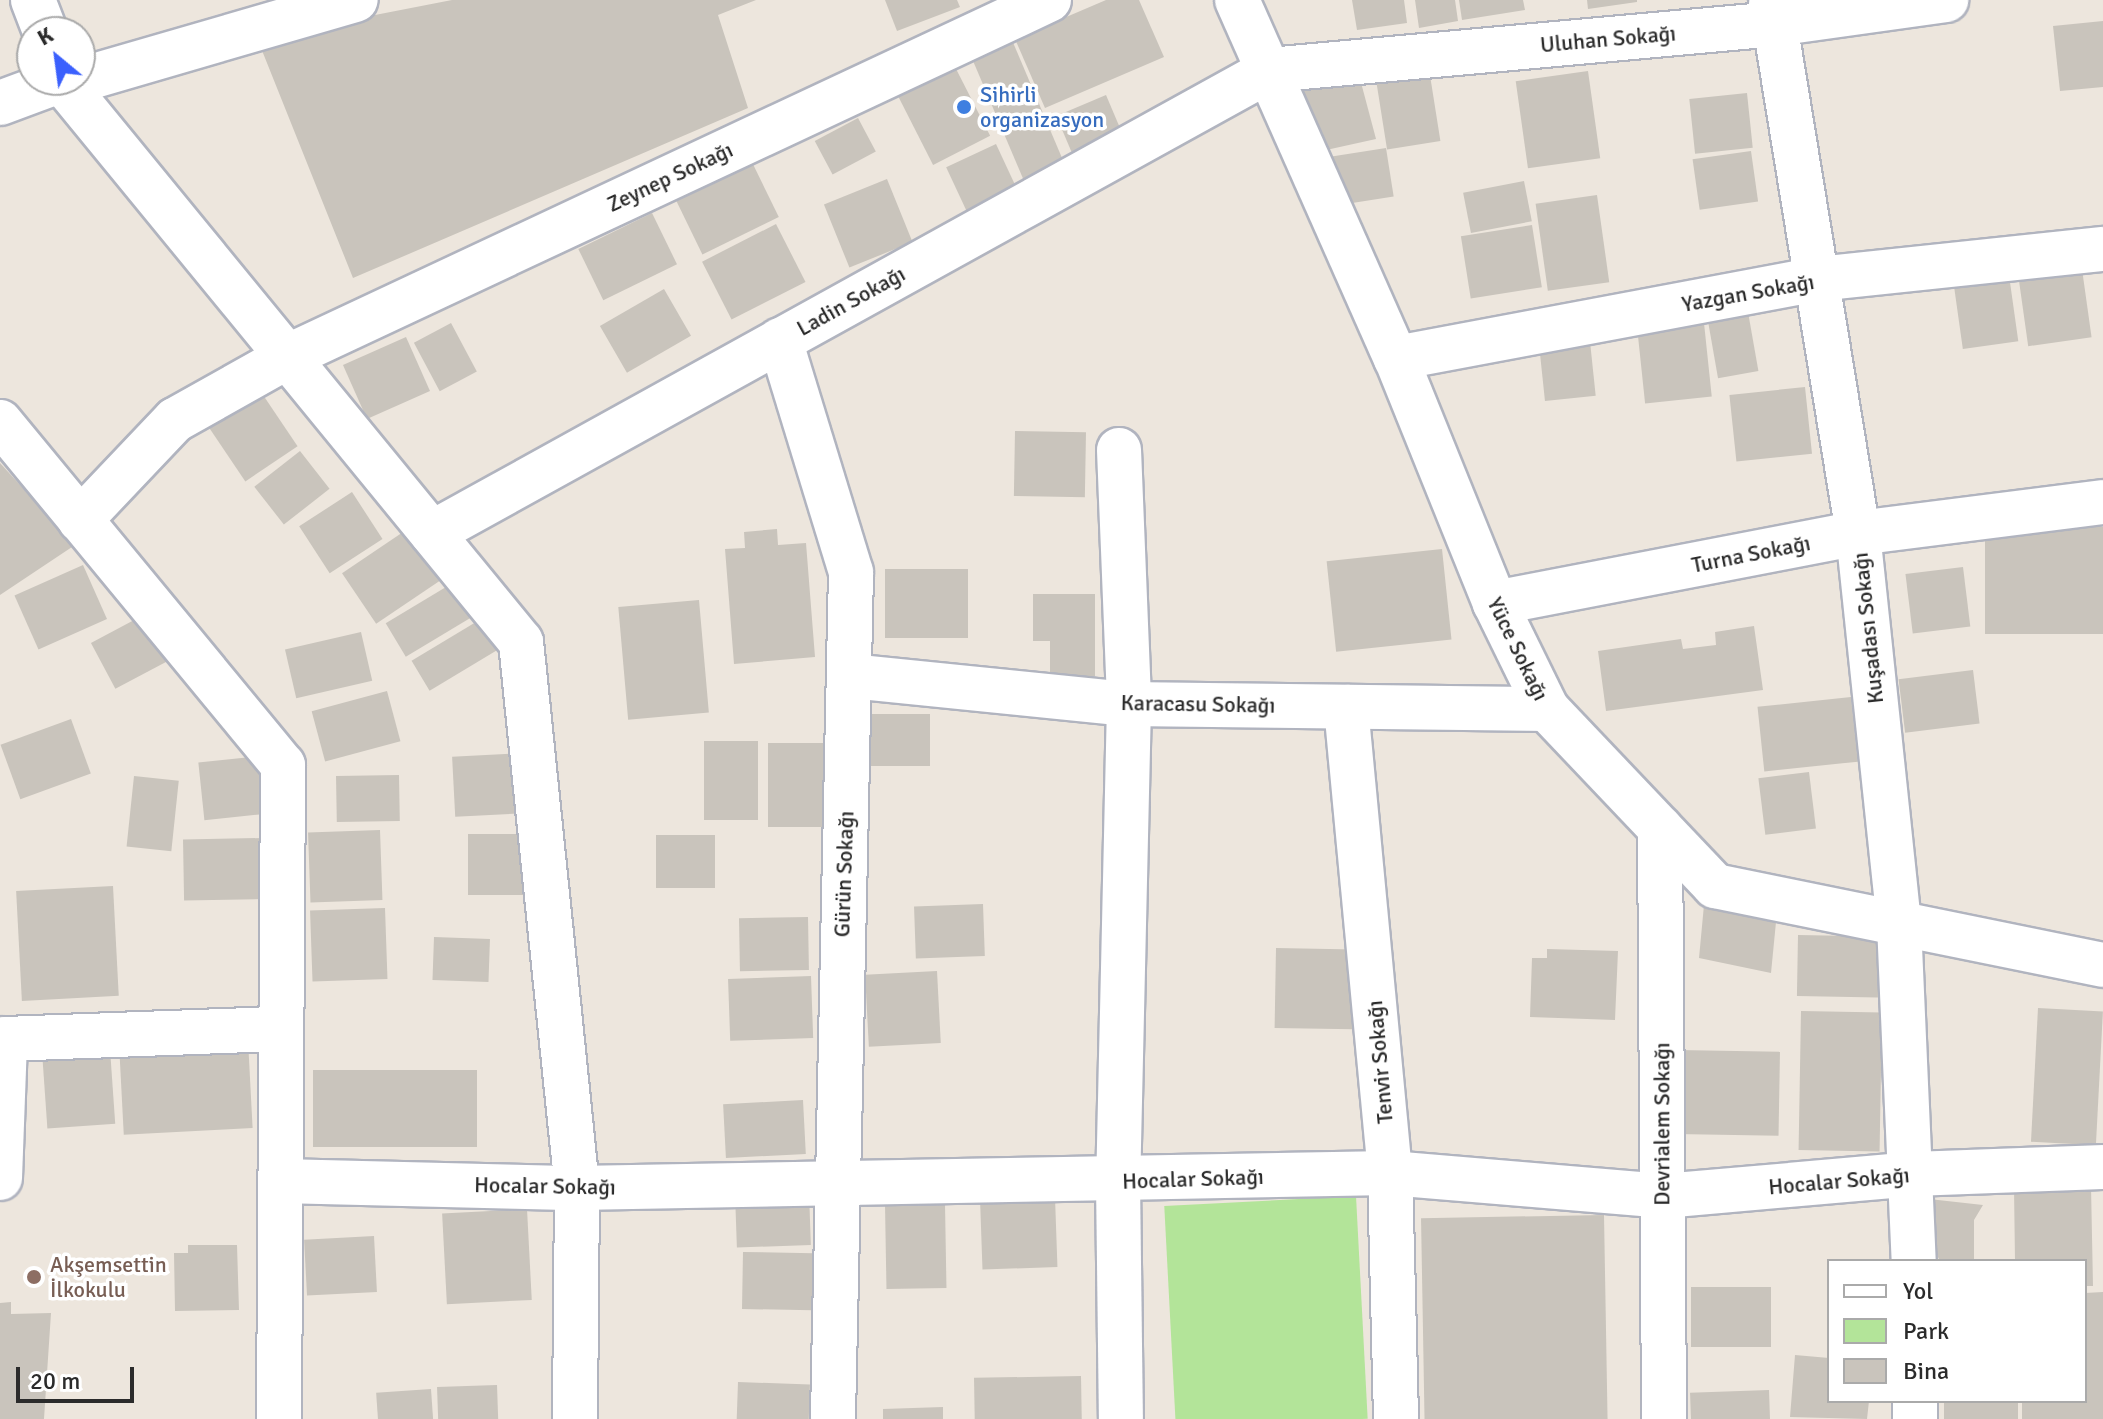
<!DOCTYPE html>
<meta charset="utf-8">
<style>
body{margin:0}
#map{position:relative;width:2103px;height:1419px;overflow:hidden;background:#ede6dd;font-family:Signika,sans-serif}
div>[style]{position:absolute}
.green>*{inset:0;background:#b3e499;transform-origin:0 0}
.building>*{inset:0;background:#c9c4bc;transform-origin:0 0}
.roads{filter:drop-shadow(2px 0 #b1b4bf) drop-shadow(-2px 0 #b1b4bf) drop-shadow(0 2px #b1b4bf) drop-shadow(0 -2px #b1b4bf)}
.minor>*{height:44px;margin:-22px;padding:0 22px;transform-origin:22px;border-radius:22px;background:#fff}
.dots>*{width:22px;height:22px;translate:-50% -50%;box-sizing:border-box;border:4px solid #fff;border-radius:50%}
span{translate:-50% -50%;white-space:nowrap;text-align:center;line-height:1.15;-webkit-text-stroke:7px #fff;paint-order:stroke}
.street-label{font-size:22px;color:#2b2b2b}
.shop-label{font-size:22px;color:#366cbe}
.left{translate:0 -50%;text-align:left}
.education-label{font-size:22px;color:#785e54}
.legend{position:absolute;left:1827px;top:1259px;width:260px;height:144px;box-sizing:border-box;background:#fff;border:2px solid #aaa;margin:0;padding:10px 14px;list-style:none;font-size:24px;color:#2b2b2b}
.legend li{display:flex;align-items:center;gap:16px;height:40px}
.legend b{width:40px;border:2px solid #aaa}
.north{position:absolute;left:16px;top:16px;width:80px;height:80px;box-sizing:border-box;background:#fff;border:2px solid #aaa;border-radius:50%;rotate:331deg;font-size:22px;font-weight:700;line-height:32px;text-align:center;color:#2b2b2b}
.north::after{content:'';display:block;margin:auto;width:28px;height:36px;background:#3b60fd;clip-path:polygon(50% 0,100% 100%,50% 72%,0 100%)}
.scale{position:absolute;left:16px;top:1367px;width:118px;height:36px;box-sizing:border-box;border:4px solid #2b2b2b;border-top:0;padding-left:10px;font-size:24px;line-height:28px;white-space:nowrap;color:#2b2b2b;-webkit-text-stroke:6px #fff;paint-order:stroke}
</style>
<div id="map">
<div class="green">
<i style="left:1356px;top:1196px;width:223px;height:192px;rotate:87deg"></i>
</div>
<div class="building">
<i style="clip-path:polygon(452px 0,756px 0,718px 15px,748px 108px,353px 278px,257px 38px)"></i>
<i style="clip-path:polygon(885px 0,957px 0,960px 7px,897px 31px)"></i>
<i style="clip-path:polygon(1106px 0,1139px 0,1164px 57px,1045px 108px,1015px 39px)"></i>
<i style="clip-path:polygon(1352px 0,1404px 0,1407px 23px,1357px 30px)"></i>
<i style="clip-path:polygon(1415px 0,1455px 0,1458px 21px,1419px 28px)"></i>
<i style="clip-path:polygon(1459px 0,1523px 0,1525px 10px,1462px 20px)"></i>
<i style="clip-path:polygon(1587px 0,1637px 0,1637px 2px,1588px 9px)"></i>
<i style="clip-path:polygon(2103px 21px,2103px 87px,2060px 91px,2053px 26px)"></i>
<i style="left:1009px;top:33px;width:149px;height:44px;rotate:67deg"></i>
<i style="left:952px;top:61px;width:84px;height:64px;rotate:63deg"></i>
<i style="left:1429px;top:69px;width:73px;height:54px;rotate:81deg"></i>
<i style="left:1588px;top:71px;width:88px;height:73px;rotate:82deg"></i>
<i style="clip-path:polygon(1359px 75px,1376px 139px,1308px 154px,1286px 87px)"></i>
<i style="left:1747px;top:93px;width:55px;height:58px;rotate:84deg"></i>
<i style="left:1106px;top:95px;width:54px;height:54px;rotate:67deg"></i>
<i style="left:858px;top:118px;width:38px;height:49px;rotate:62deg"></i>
<i style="left:996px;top:144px;width:55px;height:55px;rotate:65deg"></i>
<i style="left:1386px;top:148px;width:49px;height:63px;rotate:81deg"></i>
<i style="left:1751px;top:151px;width:51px;height:59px;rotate:82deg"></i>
<i style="left:749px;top:156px;width:68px;height:85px;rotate:64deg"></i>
<i style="left:887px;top:179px;width:68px;height:68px;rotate:68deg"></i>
<i style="left:1524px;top:181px;width:41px;height:62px;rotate:79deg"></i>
<i style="left:1597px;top:195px;width:88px;height:62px;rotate:82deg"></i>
<i style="left:652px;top:213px;width:57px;height:82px;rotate:64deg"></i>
<i style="left:776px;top:224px;width:65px;height:83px;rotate:63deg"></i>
<i style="left:1532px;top:225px;width:63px;height:72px;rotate:81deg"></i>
<i style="left:2081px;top:262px;width:76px;height:64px;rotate:82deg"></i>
<i style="left:2008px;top:268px;width:74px;height:56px;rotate:82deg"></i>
<i style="left:664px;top:289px;width:54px;height:74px;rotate:60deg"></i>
<i style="left:1748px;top:312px;width:60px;height:41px;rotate:80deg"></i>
<i style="left:451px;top:323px;width:55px;height:42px;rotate:62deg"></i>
<i style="left:1704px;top:323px;width:74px;height:67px;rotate:84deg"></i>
<i style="left:1589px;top:332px;width:64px;height:51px;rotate:84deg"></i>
<i style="left:406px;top:337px;width:59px;height:69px;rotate:66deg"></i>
<i style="left:1805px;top:387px;width:67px;height:76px;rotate:84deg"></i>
<i style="left:259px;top:389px;width:69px;height:63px;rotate:56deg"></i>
<i style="left:1015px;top:431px;width:71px;height:65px;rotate:1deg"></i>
<i style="left:300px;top:451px;width:48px;height:58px;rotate:52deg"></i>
<i style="clip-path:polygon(0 463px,75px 545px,0 595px)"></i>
<i style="left:352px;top:492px;width:56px;height:63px;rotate:57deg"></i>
<i style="left:415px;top:524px;width:61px;height:88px;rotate:56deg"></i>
<i style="left:2103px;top:527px;width:107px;height:118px;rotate:90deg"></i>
<i style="clip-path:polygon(777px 529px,778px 545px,806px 543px,815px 657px,734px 664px,725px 549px,745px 548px,744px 532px)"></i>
<i style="left:1442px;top:549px;width:91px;height:116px;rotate:84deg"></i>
<i style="left:83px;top:565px;width:59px;height:75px;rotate:66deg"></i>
<i style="left:1963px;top:567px;width:60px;height:58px;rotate:83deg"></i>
<i style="left:968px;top:569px;width:69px;height:83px;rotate:90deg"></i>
<i style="left:456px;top:581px;width:39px;height:82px;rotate:59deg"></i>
<i style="clip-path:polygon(1033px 594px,1095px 594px,1095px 676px,1050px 676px,1050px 641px,1033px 641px)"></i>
<i style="left:699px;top:600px;width:113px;height:81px;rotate:85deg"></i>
<i style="left:151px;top:611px;width:52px;height:68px;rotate:62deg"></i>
<i style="left:481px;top:619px;width:35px;height:81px;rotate:59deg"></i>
<i style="clip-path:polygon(1754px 626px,1763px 690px,1606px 711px,1598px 651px,1681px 639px,1683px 649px,1716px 645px,1715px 632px)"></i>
<i style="left:361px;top:632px;width:50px;height:78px;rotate:77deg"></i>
<i style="left:1973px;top:670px;width:54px;height:75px;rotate:83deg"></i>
<i style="left:387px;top:691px;width:52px;height:78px;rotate:75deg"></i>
<i style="left:1851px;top:697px;width:65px;height:94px;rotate:84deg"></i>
<i style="left:864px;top:714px;width:66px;height:52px"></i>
<i style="left:71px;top:719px;width:58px;height:75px;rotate:70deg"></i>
<i style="left:704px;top:741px;width:54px;height:79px"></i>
<i style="left:768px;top:743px;width:64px;height:84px"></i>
<i style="left:526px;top:753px;width:60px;height:74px;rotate:87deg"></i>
<i style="left:261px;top:756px;width:58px;height:63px;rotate:84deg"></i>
<i style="left:1809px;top:772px;width:57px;height:51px;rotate:83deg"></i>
<i style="left:399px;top:775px;width:46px;height:63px;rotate:89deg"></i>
<i style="left:134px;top:776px;width:45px;height:71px;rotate:6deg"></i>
<i style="left:380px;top:830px;width:70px;height:72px;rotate:88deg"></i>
<i style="left:537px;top:834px;width:61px;height:69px;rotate:90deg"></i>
<i style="left:656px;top:835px;width:59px;height:53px"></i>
<i style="left:263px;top:838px;width:61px;height:80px;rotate:89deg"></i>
<i style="left:113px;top:886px;width:110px;height:97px;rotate:87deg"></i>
<i style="left:983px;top:904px;width:52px;height:69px;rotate:88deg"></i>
<i style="clip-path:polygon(1704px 905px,1776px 922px,1771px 973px,1699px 958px)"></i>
<i style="left:385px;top:908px;width:71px;height:75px;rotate:88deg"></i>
<i style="left:808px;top:917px;width:53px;height:69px;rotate:89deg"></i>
<i style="left:1798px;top:935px;width:81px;height:61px;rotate:1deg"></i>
<i style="left:434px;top:937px;width:56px;height:43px;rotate:2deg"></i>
<i style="left:1276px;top:948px;width:79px;height:80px;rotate:1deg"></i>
<i style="clip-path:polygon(1547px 949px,1618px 951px,1615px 1020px,1530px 1017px,1532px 958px,1547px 958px)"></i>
<i style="left:937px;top:971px;width:72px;height:72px;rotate:87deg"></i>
<i style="left:811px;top:976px;width:62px;height:83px;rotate:88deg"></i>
<i style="left:2038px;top:1008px;width:65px;height:134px;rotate:3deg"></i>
<i style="left:1801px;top:1011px;width:81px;height:139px;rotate:1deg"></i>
<i style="left:248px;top:1040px;width:88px;height:129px;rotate:87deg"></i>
<i style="left:110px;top:1049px;width:75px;height:68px;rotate:86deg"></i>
<i style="left:1677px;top:1050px;width:103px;height:84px;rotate:1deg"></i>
<i style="left:313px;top:1070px;width:164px;height:77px"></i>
<i style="left:803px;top:1100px;width:54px;height:80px;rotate:87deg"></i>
<i style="clip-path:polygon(2091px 1186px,2093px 1286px,2085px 1286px,2085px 1261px,2015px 1261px,2014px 1188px)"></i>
<i style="left:809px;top:1192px;width:53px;height:74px;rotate:88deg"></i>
<i style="left:1055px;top:1197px;width:70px;height:75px;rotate:88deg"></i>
<i style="clip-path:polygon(1929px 1199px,1983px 1205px,1974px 1220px,1974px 1261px,1940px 1261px,1914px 1211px)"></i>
<i style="left:945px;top:1204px;width:84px;height:60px;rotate:89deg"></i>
<i style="left:527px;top:1209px;width:91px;height:85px;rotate:87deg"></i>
<i style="left:1604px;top:1215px;width:204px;height:183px;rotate:89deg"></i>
<i style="left:374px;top:1236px;width:56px;height:70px;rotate:87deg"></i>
<i style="clip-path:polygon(188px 1245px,237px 1245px,239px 1310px,175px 1311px,174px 1253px,188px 1253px)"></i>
<i style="left:743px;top:1252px;width:83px;height:57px;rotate:1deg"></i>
<i style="left:1771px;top:1287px;width:60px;height:80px;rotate:90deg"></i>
<i style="clip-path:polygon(2103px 1292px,2103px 1419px,2022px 1419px,2022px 1401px,2085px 1401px,2085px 1293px)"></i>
<i style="clip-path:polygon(11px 1302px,11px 1314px,51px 1313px,44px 1419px,0 1419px,0 1303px)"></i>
<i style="clip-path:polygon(1795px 1355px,1829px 1358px,1829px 1401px,1869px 1401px,1867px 1419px,1790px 1417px)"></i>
<i style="left:1081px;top:1376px;width:43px;height:107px;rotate:89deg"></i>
<i style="left:738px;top:1382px;width:72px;height:37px;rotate:2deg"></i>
<i style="left:497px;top:1385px;width:34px;height:60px;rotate:88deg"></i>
<i style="left:431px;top:1389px;width:30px;height:55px;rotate:86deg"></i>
<i style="left:1769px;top:1390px;width:29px;height:79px;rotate:88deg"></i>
<i style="left:1944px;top:1401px;width:74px;height:18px"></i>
<i style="clip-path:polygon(943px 1407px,943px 1419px,883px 1419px,883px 1409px)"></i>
</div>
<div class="roads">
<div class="minor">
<i style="left:33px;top:0;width:34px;rotate:69deg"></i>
<i style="left:1237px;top:0;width:392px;rotate:66.1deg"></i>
<i style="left:1396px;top:358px;width:264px;rotate:68deg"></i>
<i style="left:1495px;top:603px;width:118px;rotate:63.9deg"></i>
<i style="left:1547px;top:709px;width:244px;rotate:46.5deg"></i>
<i style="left:1715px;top:886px;width:396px;rotate:11.5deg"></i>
<i style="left:1771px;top:0;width:540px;rotate:80.73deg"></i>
<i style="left:1858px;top:533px;width:393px;rotate:84deg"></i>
<i style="left:1899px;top:924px;width:337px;rotate:87.5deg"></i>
<i style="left:79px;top:80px;width:16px;rotate:165deg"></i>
<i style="left:64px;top:84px;width:721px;rotate:50.68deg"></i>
<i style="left:521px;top:642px;width:549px;rotate:84.14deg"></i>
<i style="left:577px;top:1188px;width:231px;rotate:90.5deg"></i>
<i style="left:80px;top:80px;width:287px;rotate:-16.2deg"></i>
<i style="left:0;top:103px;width:66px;rotate:-20.4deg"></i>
<i style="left:780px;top:340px;width:243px;rotate:73deg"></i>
<i style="left:851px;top:572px;width:847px;rotate:91.22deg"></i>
<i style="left:1396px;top:358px;width:428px;rotate:-10.6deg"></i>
<i style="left:1817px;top:279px;width:288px;rotate:-6deg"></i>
<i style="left:0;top:422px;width:445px;rotate:50.5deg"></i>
<i style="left:283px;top:765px;width:654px;rotate:90.35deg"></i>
<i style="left:1119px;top:450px;width:254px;rotate:87.7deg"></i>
<i style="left:1129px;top:704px;width:477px;rotate:91.3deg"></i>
<i style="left:1118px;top:1181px;width:238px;rotate:89.3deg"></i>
<i style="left:80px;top:520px;width:138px;rotate:-46.5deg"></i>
<i style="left:175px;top:420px;width:133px;rotate:-29.3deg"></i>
<i style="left:291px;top:355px;width:837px;rotate:-25.1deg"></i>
<i style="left:432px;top:533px;width:957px;rotate:-28.92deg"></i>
<i style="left:1270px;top:70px;width:507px;rotate:-5.2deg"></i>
<i style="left:1775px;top:24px;width:173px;rotate:-8deg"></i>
<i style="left:1495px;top:603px;width:370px;rotate:-10.9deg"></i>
<i style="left:1858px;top:533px;width:247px;rotate:-7.2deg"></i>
<i style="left:851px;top:676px;width:279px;rotate:5.8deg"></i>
<i style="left:1129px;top:704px;width:418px;rotate:0.7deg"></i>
<i style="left:1346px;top:707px;width:468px;rotate:84.6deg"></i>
<i style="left:1390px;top:1173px;width:246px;rotate:88.6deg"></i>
<i style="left:1660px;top:828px;width:591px;rotate:89.61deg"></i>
<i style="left:0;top:1178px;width:139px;rotate:-87.9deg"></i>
<i style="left:5px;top:1039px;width:276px;rotate:-2.1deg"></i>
<i style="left:280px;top:1181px;width:297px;rotate:1.4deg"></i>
<i style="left:577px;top:1188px;width:813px;rotate:-1.06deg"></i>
<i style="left:1390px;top:1173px;width:274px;rotate:4.8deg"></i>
<i style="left:1663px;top:1196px;width:252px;rotate:-5deg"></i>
<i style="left:1914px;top:1174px;width:189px;rotate:-2.1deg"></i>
<i style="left:1915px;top:1401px;width:18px;rotate:90deg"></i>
</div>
</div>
<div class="dots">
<i style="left:964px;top:107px;background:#3f7fe0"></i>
<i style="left:34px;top:1277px;background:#8d6e63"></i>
</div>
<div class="street-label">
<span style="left:1608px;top:39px;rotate:-5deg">Uluhan Sokağı</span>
<span style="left:670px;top:177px;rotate:-25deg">Zeynep Sokağı</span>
<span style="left:1748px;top:293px;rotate:-10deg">Yazgan Sokağı</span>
<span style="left:851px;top:301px;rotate:-29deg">Ladin Sokağı</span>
<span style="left:1751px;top:554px;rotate:-11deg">Turna Sokağı</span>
<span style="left:1868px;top:628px;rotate:-96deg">Kuşadası Sokağı</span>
<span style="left:1518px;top:649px;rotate:64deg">Yüce Sokağı</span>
<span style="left:1198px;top:704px;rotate:1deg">Karacasu Sokağı</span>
<span style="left:844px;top:874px;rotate:-88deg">Gürün Sokağı</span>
<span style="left:1380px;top:1062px;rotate:-95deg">Tenvir Sokağı</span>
<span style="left:1662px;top:1124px;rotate:-90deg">Devrialem Sokağı</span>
<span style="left:1193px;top:1179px;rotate:-2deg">Hocalar Sokağı</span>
<span style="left:1839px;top:1181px;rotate:-5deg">Hocalar Sokağı</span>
<span style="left:545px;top:1186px;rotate:1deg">Hocalar Sokağı</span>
</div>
<div class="shop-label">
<span class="left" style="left:980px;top:107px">Sihirli<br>organizasyon</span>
</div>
<div class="education-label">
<span class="left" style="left:50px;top:1277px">Akşemsettin<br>İlkokulu</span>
</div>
<ul class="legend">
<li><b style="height:10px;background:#fff"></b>Yol</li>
<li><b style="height:22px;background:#b3e499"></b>Park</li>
<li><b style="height:22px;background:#c9c4bc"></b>Bina</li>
</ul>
<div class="north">K</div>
<div class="scale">20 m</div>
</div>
